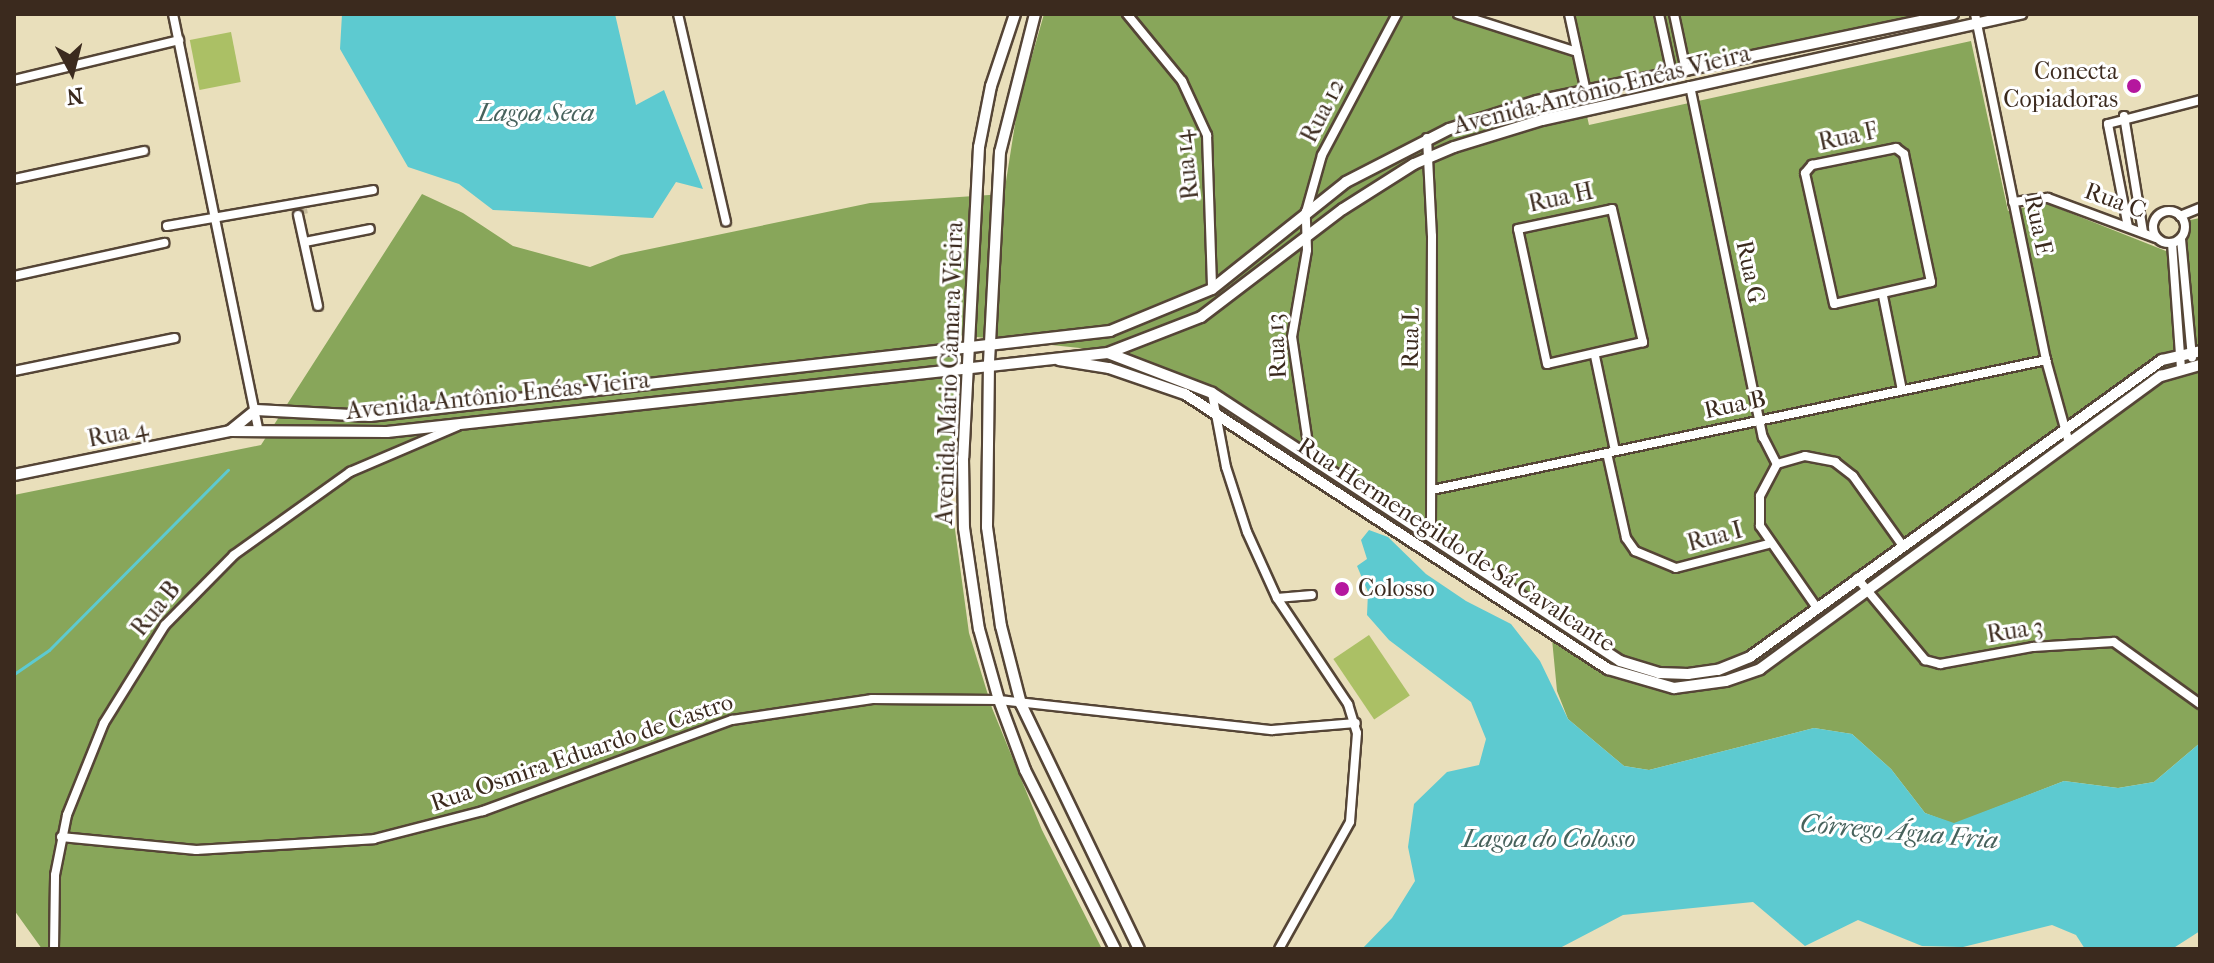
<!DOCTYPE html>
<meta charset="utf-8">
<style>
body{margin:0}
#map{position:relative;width:2214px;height:963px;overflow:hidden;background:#e9dfbb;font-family:"IM FELL French Canon",serif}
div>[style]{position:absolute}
.green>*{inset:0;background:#abc065;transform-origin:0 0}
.forest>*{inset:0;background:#88a65a}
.water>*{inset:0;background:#5dcad0}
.stream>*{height:3px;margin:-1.5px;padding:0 1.5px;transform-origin:1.5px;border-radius:1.5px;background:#5dcad0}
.minor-tunnel>*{height:8px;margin-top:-4px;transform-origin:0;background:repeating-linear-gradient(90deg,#c6bb9c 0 8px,transparent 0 12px)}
.roads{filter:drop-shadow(2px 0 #554536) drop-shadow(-2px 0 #554536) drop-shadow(0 2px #554536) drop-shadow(0 -2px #554536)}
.minor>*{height:8px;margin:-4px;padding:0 4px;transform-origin:4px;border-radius:4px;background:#fff}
.minor>.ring{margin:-4px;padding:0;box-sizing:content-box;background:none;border:8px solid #fff;border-radius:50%}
.tertiary>*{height:10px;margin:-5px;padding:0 5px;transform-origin:5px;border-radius:5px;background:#fff}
.dots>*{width:22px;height:22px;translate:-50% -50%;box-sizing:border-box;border:4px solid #fff;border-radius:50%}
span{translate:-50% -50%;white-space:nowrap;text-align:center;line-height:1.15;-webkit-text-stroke:6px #fff;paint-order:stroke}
.poi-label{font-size:24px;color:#3b2a1e}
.right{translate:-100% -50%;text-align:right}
.left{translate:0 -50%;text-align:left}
.street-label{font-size:24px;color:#3b2a1e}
.water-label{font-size:26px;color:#47625c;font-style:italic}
.frame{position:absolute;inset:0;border:16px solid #3b2a1e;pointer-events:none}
.north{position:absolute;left:32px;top:32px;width:80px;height:80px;-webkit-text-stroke:6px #fff;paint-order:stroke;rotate:173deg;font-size:22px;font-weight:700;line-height:32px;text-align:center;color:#3b2a1e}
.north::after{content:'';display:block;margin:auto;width:28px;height:36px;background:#3b2a1e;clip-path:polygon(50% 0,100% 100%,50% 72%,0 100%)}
</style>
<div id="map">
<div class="green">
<i style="left:231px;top:32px;width:51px;height:42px;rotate:79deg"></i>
<i style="left:1369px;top:635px;width:73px;height:43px;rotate:56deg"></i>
</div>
<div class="forest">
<i style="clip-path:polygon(1044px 14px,1445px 14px,1573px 55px,1589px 125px,1971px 41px,2008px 211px,2045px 203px,2166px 251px,2186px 244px,2190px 220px,2200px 218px,2200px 743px,2154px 782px,2118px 788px,2064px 781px,1954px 824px,1925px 813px,1891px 769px,1852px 734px,1814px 728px,1649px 770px,1624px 766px,1568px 719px,1557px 691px,1549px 608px,1321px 455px,1193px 378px,1127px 353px,958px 335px,951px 500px,969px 633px,992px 708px,1042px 830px,1102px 949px,42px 949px,14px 910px,14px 495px,261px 445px,422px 194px,463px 213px,513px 246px,590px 267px,621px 255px,870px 203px,1004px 194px,1018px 105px)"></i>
<i style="clip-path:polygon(1573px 14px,1940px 14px,1589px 89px)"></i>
</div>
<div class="water">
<i style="clip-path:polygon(342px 14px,615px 14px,636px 105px,664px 90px,703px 189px,676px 182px,653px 218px,493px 210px,459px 184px,408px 167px,340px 49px)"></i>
<i style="clip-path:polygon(1369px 530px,1388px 537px,1426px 574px,1466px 601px,1511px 624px,1540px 661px,1568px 719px,1624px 766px,1649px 770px,1814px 728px,1852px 734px,1891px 769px,1925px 813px,1954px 823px,2064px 781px,2118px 788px,2154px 782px,2200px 743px,2200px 931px,2172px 949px,2085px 949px,2076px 935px,2052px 925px,1963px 947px,1922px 946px,1858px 920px,1805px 946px,1753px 902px,1623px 915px,1558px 949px,1362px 949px,1392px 918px,1415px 881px,1408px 847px,1414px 804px,1447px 772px,1479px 765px,1486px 739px,1471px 702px,1389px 640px,1367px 615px,1368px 592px,1357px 566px,1367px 559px,1361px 540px)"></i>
</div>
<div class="stream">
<i style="left:14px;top:674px;width:42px;rotate:-34.4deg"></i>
<i style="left:49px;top:650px;width:254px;rotate:-45.2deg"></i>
</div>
<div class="minor-tunnel">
<i style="left:303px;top:209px;width:5px;rotate:79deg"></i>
</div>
<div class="roads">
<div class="minor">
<i style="left:173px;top:14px;width:424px;rotate:78.4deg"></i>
<i style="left:678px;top:14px;width:213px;rotate:77deg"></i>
<i style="left:1127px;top:14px;width:87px;rotate:50.6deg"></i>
<i style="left:1182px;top:81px;width:60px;rotate:65.2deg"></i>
<i style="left:1207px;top:135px;width:154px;rotate:88.1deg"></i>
<i style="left:1458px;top:14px;width:125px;rotate:17.7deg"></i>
<i style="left:1569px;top:14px;width:80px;rotate:77.7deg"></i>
<i style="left:1659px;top:14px;width:61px;rotate:77.8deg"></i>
<i style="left:1674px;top:14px;width:58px;rotate:78.1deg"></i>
<i style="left:1975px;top:14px;width:353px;rotate:78.4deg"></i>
<i style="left:2046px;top:360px;width:86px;rotate:74.5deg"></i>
<i style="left:14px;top:80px;width:170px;rotate:-13.6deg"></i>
<i style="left:1690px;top:86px;width:359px;rotate:78.3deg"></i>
<i style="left:1763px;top:437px;width:30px;rotate:63deg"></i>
<i style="left:2124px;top:116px;width:118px;rotate:80.7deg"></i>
<i style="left:1427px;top:138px;width:98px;rotate:87.1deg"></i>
<i style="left:1432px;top:236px;width:301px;rotate:90.2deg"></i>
<i style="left:1896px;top:148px;width:10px;rotate:37deg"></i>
<i style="left:1904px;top:154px;width:131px;rotate:78.1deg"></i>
<i style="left:1931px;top:282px;width:99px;rotate:167.2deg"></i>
<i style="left:1834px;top:304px;width:134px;rotate:-102.5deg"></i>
<i style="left:1805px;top:173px;width:11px;rotate:-49deg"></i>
<i style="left:1812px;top:165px;width:86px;rotate:-11.4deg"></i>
<i style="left:14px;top:179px;width:133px;rotate:-12.2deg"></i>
<i style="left:2013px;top:202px;width:35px;rotate:-7deg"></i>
<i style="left:2048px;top:198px;width:115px;rotate:20.3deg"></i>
<i style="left:1612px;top:209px;width:137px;rotate:76.9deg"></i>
<i style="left:1643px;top:342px;width:98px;rotate:167.1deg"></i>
<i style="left:1547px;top:364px;width:138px;rotate:-102.1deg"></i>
<i style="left:1518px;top:229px;width:96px;rotate:-12deg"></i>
<i class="ring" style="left:2153px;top:211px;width:24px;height:24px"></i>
<i style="left:298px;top:215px;width:93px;rotate:77.6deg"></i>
<i style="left:2180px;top:216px;width:22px;rotate:-22deg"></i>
<i style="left:167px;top:226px;width:209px;rotate:-9.9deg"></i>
<i style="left:2128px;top:227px;width:105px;rotate:-101deg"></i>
<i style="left:2108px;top:124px;width:95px;rotate:-14.6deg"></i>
<i style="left:2181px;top:239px;width:119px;rotate:84.7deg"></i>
<i style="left:305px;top:242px;width:66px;rotate:-11.3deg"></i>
<i style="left:2172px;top:243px;width:125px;rotate:85.9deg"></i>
<i style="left:14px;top:276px;width:154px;rotate:-12.4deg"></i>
<i style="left:1883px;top:296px;width:96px;rotate:78.6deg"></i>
<i style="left:1595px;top:356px;width:97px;rotate:78.1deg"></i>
<i style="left:14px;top:371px;width:164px;rotate:-11.6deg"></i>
<i style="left:1212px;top:393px;width:75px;rotate:79.3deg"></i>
<i style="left:1226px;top:467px;width:68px;rotate:72.1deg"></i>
<i style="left:1247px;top:532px;width:72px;rotate:65.6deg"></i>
<i style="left:1277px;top:598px;width:128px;rotate:56.2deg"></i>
<i style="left:1348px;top:704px;width:30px;rotate:73deg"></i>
<i style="left:1357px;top:733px;width:89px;rotate:94.5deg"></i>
<i style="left:1350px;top:822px;width:145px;rotate:119.2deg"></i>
<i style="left:1607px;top:453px;width:87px;rotate:77.4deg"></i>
<i style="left:1626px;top:538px;width:16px;rotate:55deg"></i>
<i style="left:1635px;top:551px;width:44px;rotate:22.5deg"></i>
<i style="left:1676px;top:568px;width:95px;rotate:-14.6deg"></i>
<i style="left:1310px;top:457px;width:121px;rotate:-98.5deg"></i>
<i style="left:1292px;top:337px;width:88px;rotate:-80.2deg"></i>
<i style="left:1307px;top:250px;width:38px;rotate:-92deg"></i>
<i style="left:1306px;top:212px;width:59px;rotate:-74.3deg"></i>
<i style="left:1322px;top:155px;width:160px;rotate:-62deg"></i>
<i style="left:1432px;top:490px;width:628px;rotate:-11.95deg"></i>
<i style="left:1857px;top:578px;width:107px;rotate:50.3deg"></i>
<i style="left:1925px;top:660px;width:16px;rotate:15deg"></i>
<i style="left:1940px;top:664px;width:95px;rotate:-10.4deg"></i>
<i style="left:2033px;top:647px;width:81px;rotate:-3.5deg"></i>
<i style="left:2114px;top:642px;width:106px;rotate:35.8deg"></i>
<i style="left:1277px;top:598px;width:35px;rotate:-5deg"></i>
<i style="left:1817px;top:608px;width:100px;rotate:-124.8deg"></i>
<i style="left:1760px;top:526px;width:30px;rotate:-90deg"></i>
<i style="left:1760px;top:496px;width:36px;rotate:-62deg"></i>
<i style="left:1777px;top:464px;width:29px;rotate:-16deg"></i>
<i style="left:1805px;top:456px;width:31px;rotate:11deg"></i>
<i style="left:1835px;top:462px;width:23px;rotate:38deg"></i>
<i style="left:1853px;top:476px;width:86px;rotate:54.5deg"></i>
<i style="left:61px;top:837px;width:136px;rotate:5.5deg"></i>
<i style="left:196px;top:850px;width:178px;rotate:-3.5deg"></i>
<i style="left:374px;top:839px;width:113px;rotate:-14.4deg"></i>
<i style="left:483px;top:811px;width:265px;rotate:-20.1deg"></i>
<i style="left:732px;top:720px;width:142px;rotate:-8.5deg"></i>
<i style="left:872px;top:699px;width:127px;rotate:0.5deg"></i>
<i style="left:999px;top:700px;width:275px;rotate:6.3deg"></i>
<i style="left:1272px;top:730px;width:84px;rotate:-4.8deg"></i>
<i style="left:54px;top:949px;width:74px;rotate:-89.2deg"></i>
<i style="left:55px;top:875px;width:61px;rotate:-78.7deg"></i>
<i style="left:67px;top:815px;width:99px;rotate:-68.1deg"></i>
<i style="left:104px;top:723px;width:115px;rotate:-58.1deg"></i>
<i style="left:165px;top:625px;width:98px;rotate:-45.4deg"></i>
<i style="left:234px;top:555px;width:143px;rotate:-35.6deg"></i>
<i style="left:350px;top:472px;width:117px;rotate:-23.1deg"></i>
</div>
<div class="tertiary">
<i style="left:1015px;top:14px;width:76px;rotate:108.4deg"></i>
<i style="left:991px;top:86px;width:62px;rotate:101.1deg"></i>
<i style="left:979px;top:147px;width:311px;rotate:92.9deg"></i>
<i style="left:963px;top:458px;width:70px;rotate:89.2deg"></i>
<i style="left:964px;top:528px;width:102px;rotate:81.6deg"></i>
<i style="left:979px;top:629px;width:74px;rotate:74.3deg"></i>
<i style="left:999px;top:700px;width:75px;rotate:69.6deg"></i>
<i style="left:1025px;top:770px;width:200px;rotate:63.3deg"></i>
<i style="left:1035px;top:14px;width:142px;rotate:104.2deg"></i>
<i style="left:1000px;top:152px;width:211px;rotate:93deg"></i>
<i style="left:989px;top:363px;width:164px;rotate:90.7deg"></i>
<i style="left:987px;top:527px;width:100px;rotate:82deg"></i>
<i style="left:1001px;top:626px;width:81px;rotate:75.6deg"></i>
<i style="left:1021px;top:704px;width:272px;rotate:64.3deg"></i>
<i style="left:1108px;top:353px;width:111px;rotate:21deg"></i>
<i style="left:1212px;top:393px;width:488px;rotate:33.3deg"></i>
<i style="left:1620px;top:661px;width:41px;rotate:17.1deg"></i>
<i style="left:1659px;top:673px;width:29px;rotate:2deg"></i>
<i style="left:1688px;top:674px;width:30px;rotate:-8deg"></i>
<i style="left:1718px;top:670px;width:35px;rotate:-22deg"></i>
<i style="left:1750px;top:657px;width:508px;rotate:-35.79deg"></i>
<i style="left:2162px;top:360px;width:39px;rotate:-13deg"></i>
<i style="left:1059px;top:360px;width:51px;rotate:9.1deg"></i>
<i style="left:1109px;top:368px;width:80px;rotate:18.9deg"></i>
<i style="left:1185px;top:394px;width:505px;rotate:33.03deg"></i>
<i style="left:1608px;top:669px;width:69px;rotate:16.1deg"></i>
<i style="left:1674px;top:688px;width:52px;rotate:-7.7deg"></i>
<i style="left:1726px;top:681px;width:36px;rotate:-19deg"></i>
<i style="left:1760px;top:669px;width:497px;rotate:-36.2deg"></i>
<i style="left:2161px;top:376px;width:41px;rotate:-15.8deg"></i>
<i style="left:230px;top:431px;width:33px;rotate:-39deg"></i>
<i style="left:256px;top:410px;width:114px;rotate:3deg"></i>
<i style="left:370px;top:416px;width:745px;rotate:-6.55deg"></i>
<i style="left:1110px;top:331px;width:110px;rotate:-22.4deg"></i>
<i style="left:1212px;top:289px;width:171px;rotate:-38.6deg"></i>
<i style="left:1346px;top:182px;width:116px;rotate:-27.2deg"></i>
<i style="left:1449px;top:129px;width:92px;rotate:-17.7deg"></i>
<i style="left:1537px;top:101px;width:425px;rotate:-11.8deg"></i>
<i style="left:14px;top:475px;width:220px;rotate:-11.5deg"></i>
<i style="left:230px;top:431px;width:157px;rotate:0.4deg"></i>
<i style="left:387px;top:432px;width:725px;rotate:-6.25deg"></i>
<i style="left:1108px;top:353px;width:100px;rotate:-21.2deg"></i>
<i style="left:1201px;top:317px;width:178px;rotate:-37.3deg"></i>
<i style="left:1343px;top:209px;width:84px;rotate:-32.4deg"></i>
<i style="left:1414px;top:164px;width:43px;rotate:-23deg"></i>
<i style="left:1454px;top:147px;width:92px;rotate:-17.1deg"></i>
<i style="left:1542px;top:120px;width:491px;rotate:-12.5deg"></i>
</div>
</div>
<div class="dots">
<i style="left:2134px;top:86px;background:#b5179e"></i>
<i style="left:1342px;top:589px;background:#b5179e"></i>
</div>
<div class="poi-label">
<span class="right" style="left:2118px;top:86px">Conecta<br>Copiadoras</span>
<span class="left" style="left:1358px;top:589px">Colosso</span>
</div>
<div class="street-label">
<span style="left:1602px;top:90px;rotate:-14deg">Avenida Antônio Enéas Vieira</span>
<span style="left:1323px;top:111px;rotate:-63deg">Rua 12</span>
<span style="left:1848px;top:137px;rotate:-12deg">Rua F</span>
<span style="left:1187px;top:165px;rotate:-97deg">Rua 14</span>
<span style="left:1561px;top:198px;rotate:-12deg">Rua H</span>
<span style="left:2115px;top:201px;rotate:20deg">Rua C</span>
<span style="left:2038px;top:225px;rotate:78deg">Rua E</span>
<span style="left:1750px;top:272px;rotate:78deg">Rua G</span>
<span style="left:1411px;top:338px;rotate:-89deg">Rua L</span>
<span style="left:1277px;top:346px;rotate:-93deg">Rua 13</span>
<span style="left:950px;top:373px;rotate:-88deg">Avenida Mário Câmara Vieira</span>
<span style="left:498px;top:396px;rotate:-6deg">Avenida Antônio Enéas Vieira</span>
<span style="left:1735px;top:405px;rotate:-12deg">Rua B</span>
<span style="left:118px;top:434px;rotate:-11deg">Rua 4</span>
<span style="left:1715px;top:537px;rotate:-15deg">Rua I</span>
<span style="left:1456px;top:545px;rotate:33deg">Rua Hermenegildo de Sá Cavalcante</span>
<span style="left:156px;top:609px;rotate:-51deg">Rua B</span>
<span style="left:2015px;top:631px;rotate:-9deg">Rua 3</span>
<span style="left:582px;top:753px;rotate:-19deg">Rua Osmira Eduardo de Castro</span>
</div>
<div class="water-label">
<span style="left:536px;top:113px">Lagoa Seca</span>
<span style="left:1899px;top:832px;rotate:5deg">Córrego Água Fria</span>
<span style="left:1549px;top:839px">Lagoa do Colosso</span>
</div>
<div class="frame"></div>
<div class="north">N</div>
</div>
